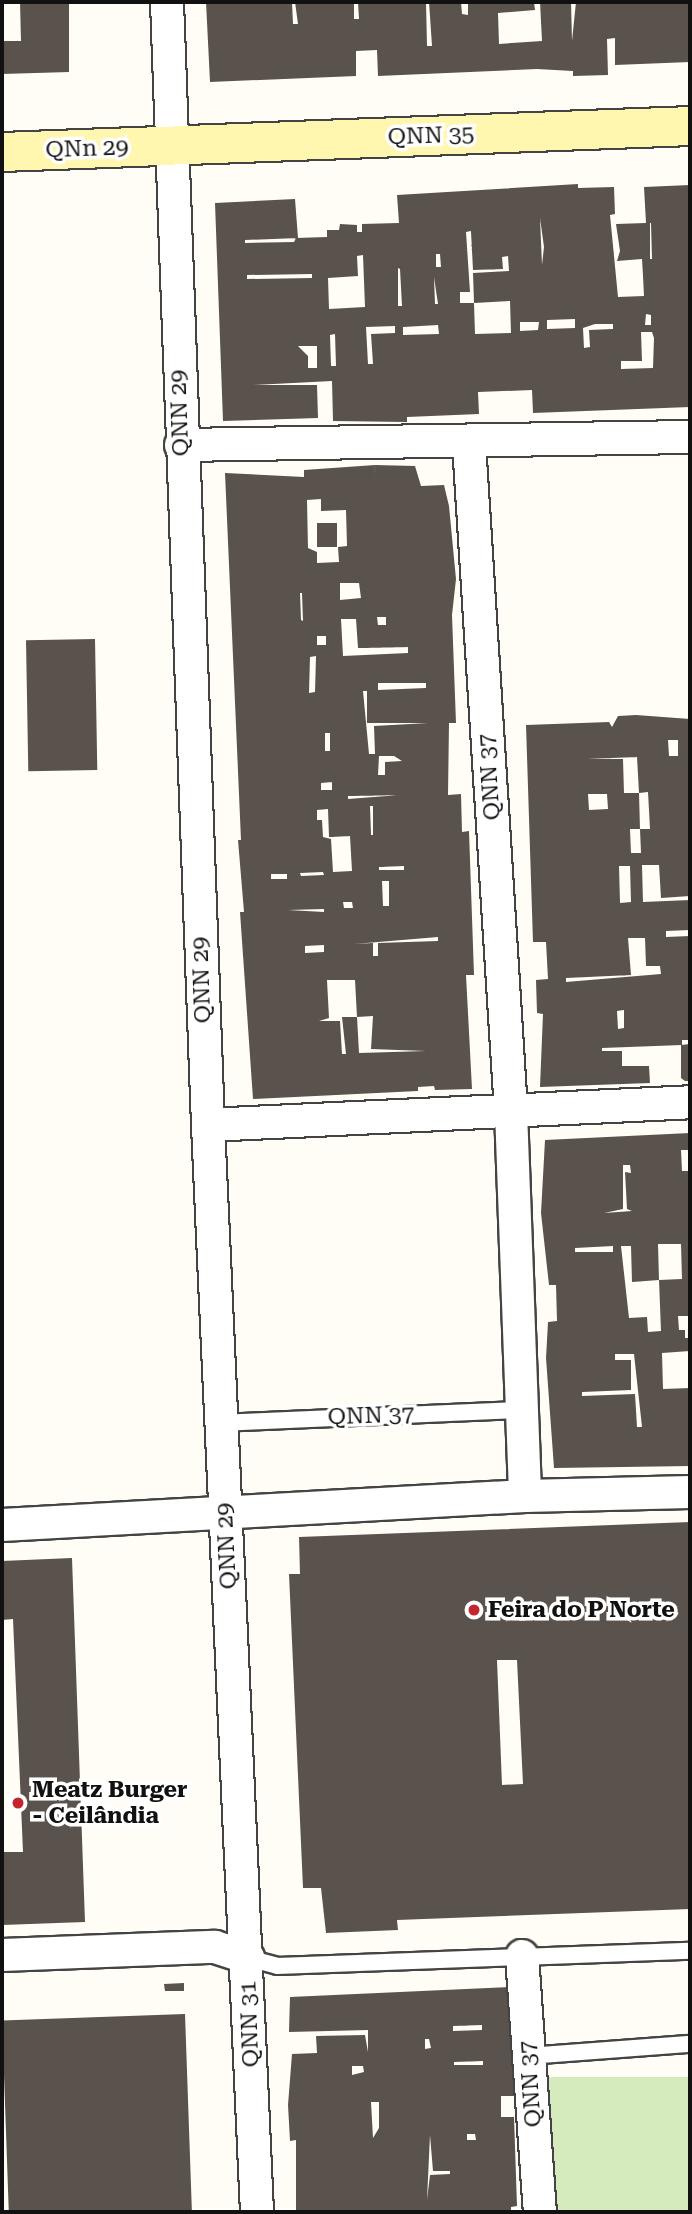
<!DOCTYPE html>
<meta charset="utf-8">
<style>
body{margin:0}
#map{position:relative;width:692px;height:2214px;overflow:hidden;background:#fffdf5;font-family:"Roboto Serif",serif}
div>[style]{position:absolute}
.green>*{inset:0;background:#d5ebbd;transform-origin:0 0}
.building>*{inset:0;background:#5a524d;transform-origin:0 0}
.roads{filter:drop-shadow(2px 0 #444) drop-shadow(-2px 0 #444) drop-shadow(0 2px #444) drop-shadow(0 -2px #444)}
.lane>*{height:16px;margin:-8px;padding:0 8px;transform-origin:8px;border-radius:8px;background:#fff}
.street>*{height:32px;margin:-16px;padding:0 16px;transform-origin:16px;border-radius:16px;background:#fff}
.secondary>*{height:38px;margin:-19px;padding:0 19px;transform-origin:19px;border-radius:19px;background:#fff6b0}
.dots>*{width:19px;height:19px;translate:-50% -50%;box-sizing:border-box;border:4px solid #fff;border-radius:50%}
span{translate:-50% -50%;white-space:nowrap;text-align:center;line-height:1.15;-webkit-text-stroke:7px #fff;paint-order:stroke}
.street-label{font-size:23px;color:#111}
.poi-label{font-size:23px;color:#111;font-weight:700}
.left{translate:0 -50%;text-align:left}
.frame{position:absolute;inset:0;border:4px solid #111;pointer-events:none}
</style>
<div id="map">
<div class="green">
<i style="left:690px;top:2077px;width:135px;height:145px;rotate:90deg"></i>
</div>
<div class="building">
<i style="clip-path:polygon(20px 2px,69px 2px,69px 72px,2px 74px,2px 41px,21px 41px)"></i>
<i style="clip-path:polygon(206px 2px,292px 2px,293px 24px,298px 24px,295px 2px,354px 2px,354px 19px,359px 19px,358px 2px,426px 2px,427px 46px,432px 46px,429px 2px,461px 2px,462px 14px,468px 15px,468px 2px,534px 2px,535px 10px,498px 13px,499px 44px,542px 41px,540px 2px,571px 2px,572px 41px,576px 2px,690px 2px,690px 62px,615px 65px,615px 38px,607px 39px,608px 75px,573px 76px,573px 71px,537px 69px,378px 76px,377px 50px,356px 51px,356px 76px,210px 82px)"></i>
<i style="clip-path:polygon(evenodd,578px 184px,578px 188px,614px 187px,615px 214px,610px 215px,618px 297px,644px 296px,643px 276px,642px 259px,617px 261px,620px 251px,616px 224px,646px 223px,644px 187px,690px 185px,690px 407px,533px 413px,532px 390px,478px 392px,479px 414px,407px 417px,407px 422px,333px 421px,332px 381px,253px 385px,317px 385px,318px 418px,223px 421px,215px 203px,295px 199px,298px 238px,245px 240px,245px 243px,294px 242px,296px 238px,327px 237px,327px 230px,339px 230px,340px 224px,357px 225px,357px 232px,362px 232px,362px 224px,399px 223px,397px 195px,578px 184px,540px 218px,544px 247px,542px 265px,540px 218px,578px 184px,650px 223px,651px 223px,652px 259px,650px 259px,650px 223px,578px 184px,471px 231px,473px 270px,503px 269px,502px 257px,508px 256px,509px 271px,473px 273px,474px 303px,510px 301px,511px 333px,475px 334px,474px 303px,460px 303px,460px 292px,470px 292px,466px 232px,471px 231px,578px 184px,436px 254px,440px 254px,441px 267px,436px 267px,436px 254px,578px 184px,363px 255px,365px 307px,329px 309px,328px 278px,358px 276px,357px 256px,363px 255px,578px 184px,398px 268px,400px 269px,402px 306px,398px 306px,398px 268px,578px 184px,312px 274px,312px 278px,247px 279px,247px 275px,312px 274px,578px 184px,434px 277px,438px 304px,435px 304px,434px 277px,578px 184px,646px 314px,651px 315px,651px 325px,645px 325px,646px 314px,578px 184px,575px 319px,575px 328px,547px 329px,547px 320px,575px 319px,578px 184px,520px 322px,539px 322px,538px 330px,520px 331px,520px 322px,578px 184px,595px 324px,613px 324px,613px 329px,589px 330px,590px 347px,584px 348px,583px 328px,595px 324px,578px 184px,438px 325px,439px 334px,403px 335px,403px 327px,438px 325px,578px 184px,395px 326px,395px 333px,371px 334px,373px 364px,368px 364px,366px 327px,395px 326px,578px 184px,641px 332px,652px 332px,654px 338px,653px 368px,621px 369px,621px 361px,642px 361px,641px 332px,578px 184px,335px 334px,336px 366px,331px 366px,330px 335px,335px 334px,578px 184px,298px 346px,317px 346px,317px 368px,308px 368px,308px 356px,298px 346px)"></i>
<i style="clip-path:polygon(evenodd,375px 465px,415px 466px,421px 486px,444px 485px,449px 506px,456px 579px,452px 615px,456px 723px,449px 723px,448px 795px,461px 794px,462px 832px,469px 831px,474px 975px,466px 975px,472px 1089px,435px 1090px,434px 1086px,418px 1087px,418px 1091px,253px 1099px,240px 912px,244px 912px,238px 840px,241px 840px,225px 473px,304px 477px,304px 470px,375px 465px,321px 499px,321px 511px,346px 510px,347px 546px,338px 547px,339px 562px,317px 563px,317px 552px,308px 548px,307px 500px,321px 499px,375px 465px,340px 583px,359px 583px,361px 598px,340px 600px,340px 583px,375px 465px,300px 593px,302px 593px,303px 621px,301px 620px,300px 593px,375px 465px,377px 617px,386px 617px,386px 625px,378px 625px,377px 617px,375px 465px,341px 619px,356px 619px,358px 648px,408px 647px,408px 653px,343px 656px,341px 619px,375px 465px,317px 636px,326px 636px,326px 645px,317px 645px,317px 636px,375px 465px,316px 656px,315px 692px,309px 693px,310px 657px,316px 656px,375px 465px,378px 683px,426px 683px,426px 688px,378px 690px,378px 683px,375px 465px,363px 691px,367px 691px,367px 723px,428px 723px,374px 726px,375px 754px,369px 754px,363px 691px,375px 465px,325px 733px,330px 733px,330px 751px,325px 751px,325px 733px,375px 465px,379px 756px,394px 756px,402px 761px,385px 762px,385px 775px,378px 775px,379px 756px,375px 465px,332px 782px,332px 790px,321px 790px,321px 783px,332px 782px,375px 465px,400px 795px,348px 799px,348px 796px,400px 795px,375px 465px,370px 806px,373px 806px,373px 835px,371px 835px,370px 806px,375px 465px,328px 809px,329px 837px,350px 836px,352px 871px,333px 872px,331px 839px,323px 837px,322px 820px,317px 820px,317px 810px,328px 809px,375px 465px,404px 866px,404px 870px,379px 870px,379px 867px,404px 866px,375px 465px,323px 872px,324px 875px,301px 876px,300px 873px,323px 872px,375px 465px,271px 874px,287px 874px,287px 879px,271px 879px,271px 874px,375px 465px,382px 881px,389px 881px,389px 906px,383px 906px,382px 881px,375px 465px,343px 902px,352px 902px,353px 908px,344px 908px,343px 902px,375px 465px,324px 909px,324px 912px,288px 910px,324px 909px,375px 465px,438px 937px,438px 941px,378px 943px,378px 956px,373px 956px,373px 943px,354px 944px,438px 937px,375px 465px,324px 945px,324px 952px,305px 953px,305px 946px,324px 945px,375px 465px,327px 980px,355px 980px,357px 1017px,342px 1017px,346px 1054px,342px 1054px,340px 1021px,319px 1021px,329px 1018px,327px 980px,375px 465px,373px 1016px,371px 1049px,426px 1051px,359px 1053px,357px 1017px,373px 1016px)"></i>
<i style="left:317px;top:523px;width:20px;height:24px"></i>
<i style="left:95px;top:639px;width:131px;height:69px;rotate:89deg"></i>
<i style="clip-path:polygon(evenodd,636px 715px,690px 719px,690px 896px,661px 898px,659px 865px,642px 865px,643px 902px,690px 900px,690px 930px,666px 931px,666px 937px,690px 936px,690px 1040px,682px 1040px,682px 1045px,602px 1048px,602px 1051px,622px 1051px,622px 1066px,649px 1066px,650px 1083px,540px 1087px,543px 1014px,537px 1013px,536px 980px,548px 979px,546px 942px,533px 942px,526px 725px,609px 722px,612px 727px,618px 716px,636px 715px,668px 740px,678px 740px,678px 756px,669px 756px,668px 740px,636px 715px,637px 757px,639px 793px,648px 792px,650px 829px,640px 829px,641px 853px,631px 853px,630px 829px,640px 829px,639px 793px,624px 793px,623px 759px,587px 759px,637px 757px,636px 715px,588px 794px,607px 794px,608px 809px,589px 810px,588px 794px,636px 715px,619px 866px,630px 866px,631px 902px,620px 903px,619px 866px,636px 715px,628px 938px,645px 938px,646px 966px,660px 966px,661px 974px,566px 982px,566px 978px,631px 975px,628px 938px,636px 715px,624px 1010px,624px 1028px,618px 1029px,617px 1011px,624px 1010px)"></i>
<i style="clip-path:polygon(690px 1044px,690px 1081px,685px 1081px,681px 1078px,681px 1045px)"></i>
<i style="clip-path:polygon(evenodd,690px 1133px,690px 1150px,681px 1150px,682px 1171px,690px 1171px,690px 1316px,678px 1316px,679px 1330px,685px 1330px,685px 1338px,690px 1338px,690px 1351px,662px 1353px,663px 1389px,690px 1388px,690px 1466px,554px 1468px,546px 1358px,548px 1322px,557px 1321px,556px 1285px,549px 1285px,541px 1213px,545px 1140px,690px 1133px,623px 1165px,630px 1165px,631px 1173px,625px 1172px,627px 1209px,632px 1211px,604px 1213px,623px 1209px,623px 1165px,690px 1133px,658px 1244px,681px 1244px,682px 1279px,659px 1280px,658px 1244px,690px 1133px,613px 1246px,613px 1252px,575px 1252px,575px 1248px,613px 1246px,690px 1133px,621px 1246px,631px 1246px,632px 1282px,659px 1280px,661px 1331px,648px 1332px,647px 1317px,629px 1318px,621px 1246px,690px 1133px,615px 1354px,634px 1354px,642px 1427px,637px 1427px,635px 1394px,582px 1396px,582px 1392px,631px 1390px,631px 1360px,615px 1360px,615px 1354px)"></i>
<i style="clip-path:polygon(evenodd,690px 1522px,690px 1909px,397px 1920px,398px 1930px,326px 1933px,321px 1888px,303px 1888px,289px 1574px,300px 1574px,299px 1537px,690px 1522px,497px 1660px,517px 1660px,523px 1784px,502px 1785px,497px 1660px)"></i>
<i style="clip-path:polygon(72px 1558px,85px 1922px,2px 1925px,2px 1852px,23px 1852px,13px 1619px,2px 1620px,2px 1561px)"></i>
<i style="clip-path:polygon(184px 1983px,184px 1991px,165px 1991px,164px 1984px)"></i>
<i style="clip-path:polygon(evenodd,512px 1987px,515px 2096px,501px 2096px,501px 2117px,514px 2117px,517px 2206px,511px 2207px,511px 2212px,296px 2212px,296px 2140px,290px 2141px,288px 2105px,292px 2054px,317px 2053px,316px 2036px,365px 2035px,368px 2052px,368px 2030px,289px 2032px,290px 1997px,512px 1987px,482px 2025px,482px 2030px,453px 2031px,453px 2026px,482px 2025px,512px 1987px,425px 2039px,429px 2039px,431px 2048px,425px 2049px,425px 2039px,512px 1987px,483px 2061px,483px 2065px,454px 2065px,454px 2062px,483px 2061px,512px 1987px,352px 2066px,363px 2066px,364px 2072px,352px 2075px,352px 2066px,512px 1987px,371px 2102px,379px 2102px,379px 2128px,373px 2138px,371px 2102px,512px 1987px,467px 2134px,475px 2134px,476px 2140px,467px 2140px,467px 2134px,512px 1987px,430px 2135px,433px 2171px,450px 2171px,450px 2174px,430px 2175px,427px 2200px,430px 2135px)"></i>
<i style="left:185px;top:2014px;width:198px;height:183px;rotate:88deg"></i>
</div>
<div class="roads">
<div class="lane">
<i style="left:221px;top:1423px;width:301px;rotate:-2.5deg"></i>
<i style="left:248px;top:1958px;width:30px;rotate:15deg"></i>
<i style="left:277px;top:1966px;width:413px;rotate:-2.1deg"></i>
<i style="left:529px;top:2056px;width:161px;rotate:-4.3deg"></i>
</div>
<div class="street">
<i style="left:167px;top:2px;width:1124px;rotate:87.91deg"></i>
<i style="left:208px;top:1125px;width:1088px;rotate:87.42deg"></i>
<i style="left:469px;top:443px;width:669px;rotate:86.4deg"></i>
<i style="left:511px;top:1111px;width:385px;rotate:87.9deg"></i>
<i style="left:181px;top:445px;width:509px;rotate:-0.9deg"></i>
<i style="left:208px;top:1125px;width:483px;rotate:-2.7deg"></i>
<i style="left:2px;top:1525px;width:524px;rotate:-3.17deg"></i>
<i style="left:525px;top:1496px;width:165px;rotate:-1.4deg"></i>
<i style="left:2px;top:1955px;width:213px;rotate:-2.2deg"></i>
<i style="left:215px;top:1947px;width:35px;rotate:18deg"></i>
<i style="left:522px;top:1956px;width:257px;rotate:86deg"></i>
</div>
<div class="secondary">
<i style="left:2px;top:152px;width:688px;rotate:-2.16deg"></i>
</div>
</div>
<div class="dots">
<i style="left:474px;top:1610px;background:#c4262e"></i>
<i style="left:18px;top:1803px;background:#c4262e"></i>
</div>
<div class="street-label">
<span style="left:431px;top:136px;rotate:-2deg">QNN 35</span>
<span style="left:87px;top:149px;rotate:-2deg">QNn 29</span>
<span style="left:180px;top:413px;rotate:-92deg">QNN 29</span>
<span style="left:490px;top:777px;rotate:-94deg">QNN 37</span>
<span style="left:202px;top:980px;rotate:-92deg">QNN 29</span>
<span style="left:371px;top:1416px;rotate:-2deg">QNN 37</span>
<span style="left:227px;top:1546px;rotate:-93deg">QNN 29</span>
<span style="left:250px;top:2024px;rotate:-92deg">QNN 31</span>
<span style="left:531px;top:2084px;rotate:-94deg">QNN 37</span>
</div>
<div class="poi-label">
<span class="left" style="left:488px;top:1610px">Feira do P Norte</span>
<span class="left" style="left:32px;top:1803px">Meatz Burger<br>- Ceilândia</span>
</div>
<div class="frame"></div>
</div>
